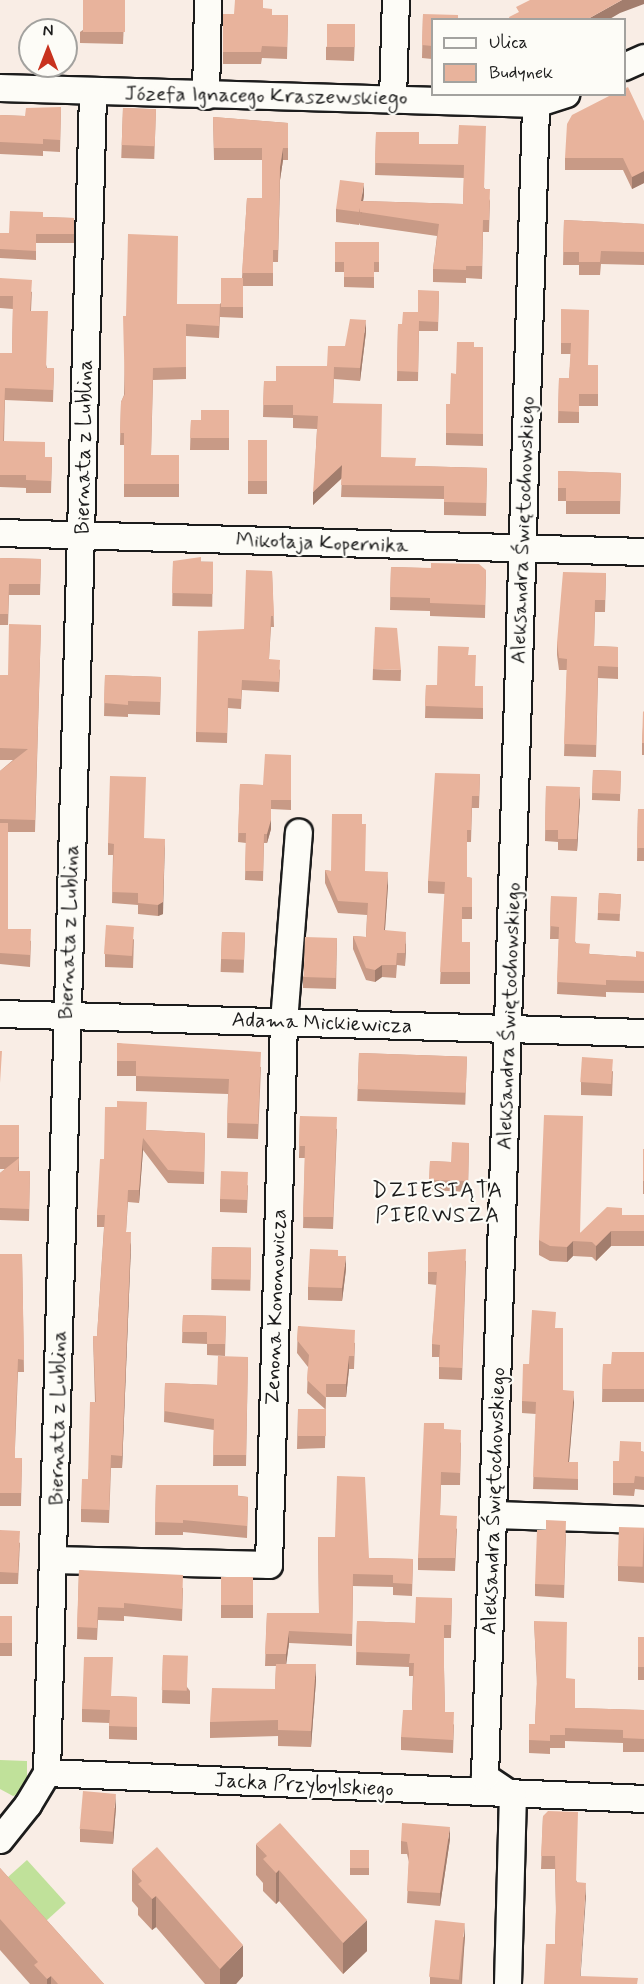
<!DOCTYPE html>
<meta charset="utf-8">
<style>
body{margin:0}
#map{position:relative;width:644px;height:1984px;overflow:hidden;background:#f9ede5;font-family:Mynerve,sans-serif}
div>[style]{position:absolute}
.green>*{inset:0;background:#c0e19a;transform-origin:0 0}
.roads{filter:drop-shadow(2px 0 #1c1c1c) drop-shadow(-2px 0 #1c1c1c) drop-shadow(0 2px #1c1c1c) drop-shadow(0 -2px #1c1c1c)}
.minor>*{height:26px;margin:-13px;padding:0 13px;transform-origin:13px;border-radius:13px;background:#fdfcf7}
.wall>*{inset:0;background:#c89a86;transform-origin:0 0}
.shaded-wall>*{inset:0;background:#a27d6d}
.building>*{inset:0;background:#e8b39c;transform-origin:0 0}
span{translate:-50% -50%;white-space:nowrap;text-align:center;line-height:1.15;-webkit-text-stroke:4.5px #fdfcf7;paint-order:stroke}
.street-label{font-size:21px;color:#1c1c1c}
.neighbourhood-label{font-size:22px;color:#1c1c1c;letter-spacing:1.5px}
.legend{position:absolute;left:431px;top:18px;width:195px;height:78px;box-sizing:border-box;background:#fdfcf7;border:2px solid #a3a29f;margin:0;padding:8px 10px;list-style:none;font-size:18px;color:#1c1c1c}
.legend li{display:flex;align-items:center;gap:12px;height:30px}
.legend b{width:30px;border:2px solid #a3a29f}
.north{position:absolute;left:18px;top:18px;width:60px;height:60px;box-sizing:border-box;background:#fdfcf7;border:2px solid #a3a29f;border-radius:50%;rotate:0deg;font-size:16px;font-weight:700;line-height:24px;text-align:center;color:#1c1c1c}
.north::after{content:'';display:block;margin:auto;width:21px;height:27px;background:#c8321e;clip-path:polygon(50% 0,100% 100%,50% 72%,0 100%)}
</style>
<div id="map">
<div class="green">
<i style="clip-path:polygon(0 1760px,27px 1761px,27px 1792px,13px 1796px,0 1789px)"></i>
<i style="left:27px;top:1860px;width:58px;height:30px;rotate:48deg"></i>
</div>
<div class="roads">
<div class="minor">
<i style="left:624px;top:67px;width:22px;rotate:-24deg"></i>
<i style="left:0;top:88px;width:536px;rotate:1.71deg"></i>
<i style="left:536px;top:104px;width:32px;rotate:-18deg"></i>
<i style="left:206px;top:96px;width:96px;rotate:-88.8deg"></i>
<i style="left:393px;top:99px;width:99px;rotate:-88.3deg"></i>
<i style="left:0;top:533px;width:644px;rotate:1.69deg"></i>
<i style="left:0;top:1014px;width:644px;rotate:1.69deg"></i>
<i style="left:494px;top:1515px;width:150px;rotate:1.9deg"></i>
<i style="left:54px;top:1560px;width:215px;rotate:1.3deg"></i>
<i style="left:269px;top:1565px;width:543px;rotate:-88.42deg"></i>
<i style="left:284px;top:1022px;width:190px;rotate:-85.5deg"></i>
<i style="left:47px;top:1773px;width:598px;rotate:2.49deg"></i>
<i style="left:0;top:1840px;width:45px;rotate:-51.3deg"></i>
<i style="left:28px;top:1805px;width:37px;rotate:-59deg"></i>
<i style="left:47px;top:1773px;width:1682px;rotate:-88.43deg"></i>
<i style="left:508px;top:1984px;width:188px;rotate:-88.5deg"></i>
<i style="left:513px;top:1796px;width:34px;rotate:-146deg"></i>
<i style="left:485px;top:1777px;width:1674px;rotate:-88.25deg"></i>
</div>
</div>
<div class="wall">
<i style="clip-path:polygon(125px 0,123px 44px,80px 43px,80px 32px)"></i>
<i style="clip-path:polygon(263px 8px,272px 15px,288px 15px,287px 59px,262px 58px,261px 64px,223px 64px,223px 14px,234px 14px)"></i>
<i style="clip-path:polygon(423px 14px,432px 20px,432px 59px,422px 58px)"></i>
<i style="clip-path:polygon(355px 37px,354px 61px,326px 60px,326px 47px)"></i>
<i style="clip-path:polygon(61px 107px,60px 152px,43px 151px,43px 156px,0 154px,0 115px,25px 116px)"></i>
<i style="left:123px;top:108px;width:33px;height:50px;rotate:2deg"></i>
<i style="clip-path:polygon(213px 117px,288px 123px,288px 160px,283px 160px,280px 180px,278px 262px,273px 262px,273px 286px,243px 286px,243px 318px,220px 317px,219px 338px,186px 336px,186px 379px,153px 380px,151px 455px,179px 455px,179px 497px,124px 497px,124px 445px,120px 445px,121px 402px,124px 395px,126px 316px,177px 304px,220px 304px,242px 278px,247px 198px,262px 198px,262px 160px,214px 160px)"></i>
<i style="clip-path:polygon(644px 121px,644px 183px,632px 189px,623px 170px,565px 170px,565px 158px)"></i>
<i style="clip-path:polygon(376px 132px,419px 144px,458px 144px,485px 189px,490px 201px,489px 232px,483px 232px,482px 279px,466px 278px,466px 283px,433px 282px,433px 269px,437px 236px,360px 225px,360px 223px,359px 225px,336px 222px,336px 209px,364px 195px,363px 201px,463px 204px,464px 178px,375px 175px)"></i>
<i style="clip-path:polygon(43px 217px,74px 218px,74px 243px,36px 243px,36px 260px,0 258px,0 233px,9px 233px)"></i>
<i style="clip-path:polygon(564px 220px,644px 224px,644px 265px,601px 264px,600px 275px,579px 275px,579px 265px,563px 265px)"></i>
<i style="clip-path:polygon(335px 242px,379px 242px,379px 272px,374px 272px,374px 288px,344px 287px,344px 272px,335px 272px)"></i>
<i style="clip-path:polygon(0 278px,32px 292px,31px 311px,47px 368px,54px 368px,53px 402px,5px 400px,4px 441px,45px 457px,52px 457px,51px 493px,26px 493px,26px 488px,0 487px,0 353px,12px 353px,13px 309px,0 308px)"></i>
<i style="clip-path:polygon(439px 291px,438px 331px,419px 331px,418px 381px,397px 381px,398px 324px,402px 324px,418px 312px)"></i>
<i style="clip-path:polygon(561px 309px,588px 365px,598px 365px,598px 406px,579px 406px,579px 423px,558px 423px,559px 378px,569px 378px,571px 354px,561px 354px)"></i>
<i style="clip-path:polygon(366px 332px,360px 381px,334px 379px,333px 403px,381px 457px,415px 466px,487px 468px,486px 516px,444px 515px,444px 499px,341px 497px,342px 478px,313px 505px,317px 429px,293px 428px,293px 418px,263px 417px,264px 381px,276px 381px,327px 366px,345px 346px)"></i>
<i style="clip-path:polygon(483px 347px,483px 446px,446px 445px,446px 404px,450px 404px,456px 374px)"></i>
<i style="clip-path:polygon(229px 410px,229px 450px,190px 450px,191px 420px,201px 420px)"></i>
<i style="left:248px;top:440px;width:19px;height:54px"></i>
<i style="clip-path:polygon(558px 471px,621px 473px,620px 514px,566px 514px,566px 501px,558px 501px)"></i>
<i style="clip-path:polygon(0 558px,41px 559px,40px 595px,9px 595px,8px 625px,0 625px)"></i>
<i style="left:173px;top:561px;width:40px;height:45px;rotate:1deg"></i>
<i style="clip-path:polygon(391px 567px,486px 570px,485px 618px,430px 616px,430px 611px,390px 610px)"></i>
<i style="clip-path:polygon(272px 571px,274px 627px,271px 627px,269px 659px,280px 670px,279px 692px,242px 690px,241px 709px,228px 708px,227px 743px,196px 742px,196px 732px)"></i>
<i style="clip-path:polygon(606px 573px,605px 612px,595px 612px,594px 646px,618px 647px,618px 679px,598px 678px,596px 757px,564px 756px,567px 670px,559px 670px,557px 655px,557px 643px)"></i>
<i style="clip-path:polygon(41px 625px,35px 832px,8px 832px,8px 929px,31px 941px,30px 967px,0 964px,0 771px,13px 760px,0 760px,0 675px,8px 675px)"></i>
<i style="clip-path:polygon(469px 655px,475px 686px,483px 686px,483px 719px,425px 718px,426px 685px,437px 685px)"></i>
<i style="left:373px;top:669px;width:28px;height:11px;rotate:2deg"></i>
<i style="clip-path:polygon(105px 675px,161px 677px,160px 715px,128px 714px,128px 717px,104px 716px)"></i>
<i style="clip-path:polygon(644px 712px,644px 755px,642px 755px,642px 743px)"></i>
<i style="clip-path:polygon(291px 755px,291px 810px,271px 809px,271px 829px,267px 843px,264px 843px,263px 881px,245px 880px,246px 843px,238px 842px,240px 784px,263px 785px)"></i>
<i style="left:593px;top:770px;width:28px;height:30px;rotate:2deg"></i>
<i style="clip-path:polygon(480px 774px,479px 808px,472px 808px,471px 842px,467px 842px,467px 877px,472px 878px,472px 919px,462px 919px,462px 942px,470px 942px,470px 984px,440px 984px,445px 894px,428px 893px,428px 881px)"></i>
<i style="clip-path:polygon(546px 786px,580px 799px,577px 851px,558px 850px,558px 842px,545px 841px)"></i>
<i style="clip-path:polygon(638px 809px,644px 809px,644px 861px,637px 861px)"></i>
<i style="clip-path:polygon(362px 824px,365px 871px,388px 885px,385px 930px,406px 944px,405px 966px,397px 965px,396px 978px,382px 977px,375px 982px,366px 980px,353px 949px,353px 936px,366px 937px,367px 915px,338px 913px,325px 883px,325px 870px,331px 871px)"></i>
<i style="clip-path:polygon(144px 838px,163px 914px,158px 916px,138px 914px,138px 905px,112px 903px,113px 855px,108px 855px,108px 843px)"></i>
<i style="left:599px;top:893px;width:22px;height:27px;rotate:3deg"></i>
<i style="clip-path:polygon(551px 896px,576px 943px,590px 954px,636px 957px,644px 952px,644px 993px,606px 992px,606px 997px,557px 994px,559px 939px,550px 939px)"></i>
<i style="left:222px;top:932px;width:23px;height:40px;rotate:2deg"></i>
<i style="clip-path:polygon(337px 938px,336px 989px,303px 988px,303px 977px)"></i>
<i style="clip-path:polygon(134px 939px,133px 968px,105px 967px,105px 954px)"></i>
<i style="clip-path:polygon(117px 1043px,261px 1067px,258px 1139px,227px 1138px,228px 1094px,136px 1091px,136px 1076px,117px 1076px)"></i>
<i style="left:359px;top:1053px;width:108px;height:48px;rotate:2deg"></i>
<i style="clip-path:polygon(613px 1071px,612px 1096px,581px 1095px,581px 1082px)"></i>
<i style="clip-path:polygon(300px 1116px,337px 1129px,333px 1229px,303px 1228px,305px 1158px,299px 1158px)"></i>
<i style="clip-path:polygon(0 1125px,19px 1125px,19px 1171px,30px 1171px,29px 1221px,0 1220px,0 1173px,5px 1169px,0 1169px)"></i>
<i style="clip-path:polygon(147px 1130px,205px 1133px,204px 1184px,168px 1183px,143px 1150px,139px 1203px,128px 1202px,126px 1232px,131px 1245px,122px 1468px,111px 1468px,109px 1523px,81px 1522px,81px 1509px,88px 1479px,95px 1402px,93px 1336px,97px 1336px,104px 1227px,97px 1227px,97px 1215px,104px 1159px)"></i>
<i style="clip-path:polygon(469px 1143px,468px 1192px,429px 1190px,430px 1161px,451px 1162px)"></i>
<i style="left:643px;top:1149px;width:1px;height:45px"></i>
<i style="clip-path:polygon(248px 1185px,247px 1213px,220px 1212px,220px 1199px)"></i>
<i style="clip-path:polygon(622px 1215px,644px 1215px,644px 1246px,611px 1246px,596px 1261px,592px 1257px,573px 1256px,567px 1262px,550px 1261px,539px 1255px,539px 1240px,580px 1233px)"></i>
<i style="left:212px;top:1247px;width:39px;height:43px;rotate:1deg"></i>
<i style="clip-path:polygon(428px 1252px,466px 1261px,462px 1380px,439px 1379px,439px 1357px,432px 1357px,432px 1344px,437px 1285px,428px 1284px)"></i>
<i style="clip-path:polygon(0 1254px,22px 1254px,24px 1372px,18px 1372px,15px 1448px,15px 1458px,22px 1458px,21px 1506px,0 1506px)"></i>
<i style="clip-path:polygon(338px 1256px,346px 1269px,342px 1301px,308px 1300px,308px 1287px)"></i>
<i style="clip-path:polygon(183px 1315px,226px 1316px,225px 1356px,207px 1355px,207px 1344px,182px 1343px)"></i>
<i style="clip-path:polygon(298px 1326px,355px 1343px,354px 1369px,349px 1369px,346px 1397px,326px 1397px,325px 1448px,297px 1449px,298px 1409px,325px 1409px,307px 1393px,308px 1367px,297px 1353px)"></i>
<i style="clip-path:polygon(555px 1328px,563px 1390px,574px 1402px,569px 1462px,578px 1462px,578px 1490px,533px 1489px,536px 1414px,522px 1413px,522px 1401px,529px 1364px)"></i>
<i style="clip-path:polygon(644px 1352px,644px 1402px,602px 1402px,603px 1364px,611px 1364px)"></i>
<i style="clip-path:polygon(248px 1357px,246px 1466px,213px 1466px,214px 1430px,164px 1422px,165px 1383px,217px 1385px)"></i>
<i style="clip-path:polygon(444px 1429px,461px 1443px,460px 1485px,441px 1485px,440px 1515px,457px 1529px,455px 1571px,418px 1570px,418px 1558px)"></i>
<i style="clip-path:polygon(641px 1451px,644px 1452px,644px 1490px,635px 1489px,634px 1496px,613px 1495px,613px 1461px,619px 1461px)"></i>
<i style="clip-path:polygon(156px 1485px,248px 1497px,247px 1538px,183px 1532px,183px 1535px,155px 1535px)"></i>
<i style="clip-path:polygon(644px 1528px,644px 1583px,618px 1581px,618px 1566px)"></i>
<i style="clip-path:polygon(0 1530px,20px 1543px,18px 1584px,0 1584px)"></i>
<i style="clip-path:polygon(566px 1533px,564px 1598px,535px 1596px,535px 1584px)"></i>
<i style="clip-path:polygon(318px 1537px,369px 1558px,413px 1559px,412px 1596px,393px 1595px,393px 1587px,353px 1586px,352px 1646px,289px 1643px,286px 1664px,316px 1680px,311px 1747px,278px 1746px,278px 1736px,210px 1738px,210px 1722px,275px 1689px,276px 1666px,265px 1666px,267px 1613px,319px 1613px)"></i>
<i style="clip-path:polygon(79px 1570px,183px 1588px,182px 1621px,124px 1616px,124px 1621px,98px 1620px,97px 1640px,77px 1639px)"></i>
<i style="left:221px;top:1577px;width:32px;height:41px"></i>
<i style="clip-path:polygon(452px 1598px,451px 1638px,444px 1638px,444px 1670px,445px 1712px,454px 1725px,453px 1753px,401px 1750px,401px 1737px,412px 1710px,413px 1676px,409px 1676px,409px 1667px,356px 1665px,357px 1621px,415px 1623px)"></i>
<i style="left:0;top:1616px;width:12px;height:40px"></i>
<i style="clip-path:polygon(534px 1621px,566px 1678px,575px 1708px,644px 1710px,644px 1752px,623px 1752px,623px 1743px,565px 1741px,565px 1748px,550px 1748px,550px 1754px,529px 1753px,529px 1724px,535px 1724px,537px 1684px)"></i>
<i style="left:638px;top:1637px;width:6px;height:43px"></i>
<i style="clip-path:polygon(163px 1655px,190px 1691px,190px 1704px,162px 1703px)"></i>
<i style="clip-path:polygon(112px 1696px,137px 1697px,137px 1740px,109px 1739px,109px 1723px,82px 1722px,82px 1709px)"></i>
<i style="clip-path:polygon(116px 1807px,113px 1844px,80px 1842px,80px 1829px)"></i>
<i style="clip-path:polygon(543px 1816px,577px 1882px,586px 1896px,544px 1984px,555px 1944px,556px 1912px,555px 1869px,541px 1869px)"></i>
<i style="clip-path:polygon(450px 1839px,440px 1906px,407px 1903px,409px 1862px,407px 1854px,401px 1854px,401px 1841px)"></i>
<i style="clip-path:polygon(256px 1844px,367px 1951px,343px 1974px,279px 1901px,276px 1904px,263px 1891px,263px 1883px,256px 1875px)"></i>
<i style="left:369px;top:1850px;width:25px;height:19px;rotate:90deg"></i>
<i style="clip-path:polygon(0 1868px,104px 1984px,30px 1984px,0 1950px)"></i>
<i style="clip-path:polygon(132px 1869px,243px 1976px,236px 1984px,205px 1984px,156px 1927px,152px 1930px,138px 1915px,138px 1908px,132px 1901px)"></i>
<i style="clip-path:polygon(465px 1935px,462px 1984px,430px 1984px,430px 1977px)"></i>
</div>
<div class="shaded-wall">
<i style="clip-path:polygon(622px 0,644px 0,644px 4px,620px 13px,608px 20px,586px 20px)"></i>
<i style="clip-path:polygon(283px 148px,283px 160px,280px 180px,278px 262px,280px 167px)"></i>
<i style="clip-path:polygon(644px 171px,644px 183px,632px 189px,632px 177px)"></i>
<i style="clip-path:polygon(364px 183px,364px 195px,361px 214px,361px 201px)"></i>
<i style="clip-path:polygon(366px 320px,366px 332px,360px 381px,360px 368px)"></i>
<i style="clip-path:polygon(342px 465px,342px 478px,313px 505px,313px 492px)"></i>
<i style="clip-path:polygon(580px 787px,580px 799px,577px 851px,577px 839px)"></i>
<i style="clip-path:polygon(271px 800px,271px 829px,267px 843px,267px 834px)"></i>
<i style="clip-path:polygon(165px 839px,163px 914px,158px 916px,158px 905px)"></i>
<i style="clip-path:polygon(388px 872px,388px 885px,384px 943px,384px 930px)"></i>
<i style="clip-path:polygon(406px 932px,406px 944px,405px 966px,405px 953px)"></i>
<i style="clip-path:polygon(382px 965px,382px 977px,375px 982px,375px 970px)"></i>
<i style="clip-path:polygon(143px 1138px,143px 1150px,139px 1203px,139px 1190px)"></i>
<i style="clip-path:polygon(611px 1231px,611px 1246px,596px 1261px,596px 1246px)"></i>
<i style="clip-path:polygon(131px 1232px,131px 1245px,122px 1468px,122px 1456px)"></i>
<i style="clip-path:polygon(573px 1241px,573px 1256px,567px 1262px,567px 1247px)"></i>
<i style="clip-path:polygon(346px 1256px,346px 1269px,342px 1301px,342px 1288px)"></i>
<i style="clip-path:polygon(349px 1356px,349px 1369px,346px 1397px,346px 1384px)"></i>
<i style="clip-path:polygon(574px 1391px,574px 1402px,568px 1474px,568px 1462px)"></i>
<i style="clip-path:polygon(289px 1631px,289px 1643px,286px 1666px,286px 1654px)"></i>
<i style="clip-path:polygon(316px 1664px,316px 1680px,311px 1747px,311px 1731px)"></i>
<i style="clip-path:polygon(116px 1794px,116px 1807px,113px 1844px,113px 1832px)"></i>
<i style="clip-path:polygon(450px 1827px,450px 1839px,440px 1906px,440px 1893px)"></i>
<i style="clip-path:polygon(279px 1870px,279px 1901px,276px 1904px,276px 1873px)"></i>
<i style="clip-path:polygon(586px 1883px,586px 1896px,580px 1984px,580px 1976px)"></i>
<i style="clip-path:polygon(156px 1896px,156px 1927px,152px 1930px,152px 1899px)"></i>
<i style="clip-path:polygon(367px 1920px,367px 1951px,343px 1974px,343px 1943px)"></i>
<i style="clip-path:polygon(465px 1923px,465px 1935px,461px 1984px,461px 1979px)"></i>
<i style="clip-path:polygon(243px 1945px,243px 1976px,236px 1984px,220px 1984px,220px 1969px)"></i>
<i style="clip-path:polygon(51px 1976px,51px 1984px,47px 1984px,47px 1979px)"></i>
</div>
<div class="building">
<i style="left:83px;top:0;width:42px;height:32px"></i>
<i style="clip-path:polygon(235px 0,263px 0,263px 8px,272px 9px,272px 15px,288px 15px,287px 47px,262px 46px,261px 52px,223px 52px,223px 14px,234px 14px)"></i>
<i style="clip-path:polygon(530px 0,622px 0,586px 20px,510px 20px,509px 17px,519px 12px,516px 7px)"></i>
<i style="clip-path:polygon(423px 14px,458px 15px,458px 20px,432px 20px,432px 46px,422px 45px)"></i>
<i style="left:327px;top:24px;width:28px;height:23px"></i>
<i style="clip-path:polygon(628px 87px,644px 121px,644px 171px,632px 177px,623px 158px,565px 158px,567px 124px,572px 115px,613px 94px,624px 94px,624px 89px)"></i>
<i style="clip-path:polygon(61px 107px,60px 140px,43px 139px,43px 144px,0 142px,0 115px,25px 116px,26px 108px)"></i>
<i style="left:123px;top:108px;width:33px;height:37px;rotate:2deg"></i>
<i style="clip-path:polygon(213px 117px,288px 123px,288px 148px,283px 148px,280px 167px,278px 250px,273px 250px,273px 273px,242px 273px,247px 198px,262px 198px,262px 148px,214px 148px)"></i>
<i style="clip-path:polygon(459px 125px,486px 126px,484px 189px,490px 189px,489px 220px,483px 220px,482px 266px,466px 266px,466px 270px,433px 269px,439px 224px,360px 212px,360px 208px,359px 212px,336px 209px,340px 180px,364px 183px,361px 201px,463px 204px,464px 165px,375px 163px,376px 132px,419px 132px,419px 144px,458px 144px)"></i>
<i style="clip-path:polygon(10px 211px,43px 212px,43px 217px,74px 218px,74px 234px,36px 234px,36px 251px,0 249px,0 233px,9px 233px)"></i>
<i style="clip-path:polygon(564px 220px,644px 224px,644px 252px,601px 251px,600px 262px,579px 262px,579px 252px,563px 252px)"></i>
<i style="clip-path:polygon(128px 234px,178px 236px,177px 304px,220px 304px,219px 326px,186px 324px,186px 367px,153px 368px,151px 455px,179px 455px,179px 484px,124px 484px,124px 433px,120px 433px,121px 402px,125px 394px,123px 316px,126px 316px)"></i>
<i style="clip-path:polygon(335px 242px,379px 242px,379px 262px,374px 262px,374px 277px,344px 277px,344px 262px,335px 262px)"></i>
<i style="clip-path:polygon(0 278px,32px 280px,30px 311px,48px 311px,46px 368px,54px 368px,53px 390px,5px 388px,3px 441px,45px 442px,45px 457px,52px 457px,51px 481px,26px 480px,26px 475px,0 475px,0 353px,12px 353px,13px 296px,0 296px)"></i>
<i style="left:221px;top:278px;width:22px;height:29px"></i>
<i style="clip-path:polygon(418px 290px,439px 291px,438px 322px,419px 321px,418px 372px,397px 371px,398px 324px,402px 324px,403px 312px,418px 312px)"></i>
<i style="clip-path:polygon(561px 309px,589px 310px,588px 365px,598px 365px,598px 394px,579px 394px,579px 412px,558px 411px,559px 378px,569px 378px,571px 343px,561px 343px)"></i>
<i style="clip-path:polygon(350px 319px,366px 320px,360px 368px,334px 367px,333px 403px,382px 404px,381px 457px,416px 458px,415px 466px,487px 468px,486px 503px,444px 502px,444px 486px,341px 485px,342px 465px,313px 492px,318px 416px,293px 415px,293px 405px,263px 405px,264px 381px,276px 381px,276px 366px,327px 366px,328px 346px,345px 346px)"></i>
<i style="clip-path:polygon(457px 342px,474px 342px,474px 347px,483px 347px,483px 434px,446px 433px,446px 404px,450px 404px,451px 373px,456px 374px)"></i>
<i style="clip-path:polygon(201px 410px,229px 410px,229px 438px,190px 438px,191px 420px,201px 420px)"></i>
<i style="left:248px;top:440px;width:19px;height:41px"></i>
<i style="clip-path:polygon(558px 471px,621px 473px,620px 501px,566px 501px,566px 488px,558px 488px)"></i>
<i style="clip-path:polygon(201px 557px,201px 562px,213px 562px,213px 594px,172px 593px,173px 561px)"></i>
<i style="clip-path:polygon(0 558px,41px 559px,40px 584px,9px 584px,8px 614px,0 614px)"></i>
<i style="clip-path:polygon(431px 563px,479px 564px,486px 570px,485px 605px,430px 603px,430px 598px,390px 597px,391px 567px,431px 568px)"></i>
<i style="clip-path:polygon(246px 570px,272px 571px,274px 616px,271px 616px,269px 659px,280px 660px,279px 682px,242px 680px,241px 699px,228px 698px,227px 733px,196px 732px,198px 631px,244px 629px)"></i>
<i style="clip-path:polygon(563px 572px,606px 573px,605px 600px,595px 600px,594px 646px,618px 647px,618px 667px,598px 666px,596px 745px,564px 744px,567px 659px,559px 658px,557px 643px)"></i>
<i style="clip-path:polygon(9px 624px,41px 625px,35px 820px,0 819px,0 771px,28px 749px,0 748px,0 675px,8px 675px)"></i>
<i style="clip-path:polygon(375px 627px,397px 628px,401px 670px,373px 669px)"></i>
<i style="clip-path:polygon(438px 646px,469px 647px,468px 655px,476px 655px,475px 686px,483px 686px,483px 708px,425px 706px,426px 685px,437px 685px)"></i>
<i style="clip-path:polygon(105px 675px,161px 677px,160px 702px,128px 701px,128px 705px,104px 703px)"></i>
<i style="clip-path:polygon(643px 711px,644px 712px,644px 743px,642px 743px)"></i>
<i style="clip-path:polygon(265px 754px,291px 755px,291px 800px,271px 800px,271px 820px,267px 834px,264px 834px,263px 871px,245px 871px,246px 833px,238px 833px,240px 784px,263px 785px)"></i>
<i style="left:593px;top:770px;width:28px;height:23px;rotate:2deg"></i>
<i style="clip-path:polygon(435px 773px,480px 774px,479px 796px,472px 796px,471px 830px,467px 830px,467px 877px,472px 878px,472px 907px,462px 907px,462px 942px,470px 942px,470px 972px,440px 972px,445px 882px,428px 881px)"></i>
<i style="clip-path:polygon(110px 776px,146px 777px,144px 838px,165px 839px,163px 902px,158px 905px,138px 903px,138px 893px,112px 892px,114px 844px,108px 843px)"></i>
<i style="clip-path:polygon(546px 786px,580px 787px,577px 839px,558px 839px,558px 830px,545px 830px)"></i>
<i style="clip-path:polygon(638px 809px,644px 809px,644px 848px,637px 848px)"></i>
<i style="clip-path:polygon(332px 814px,362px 814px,362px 824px,366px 824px,365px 871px,388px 872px,384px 930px,406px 932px,405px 953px,397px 953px,396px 965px,382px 965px,375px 970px,366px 968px,353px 936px,366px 937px,368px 903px,338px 901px,325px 870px,331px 871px)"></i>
<i style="clip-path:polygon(0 823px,8px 823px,8px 929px,31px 929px,30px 955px,0 953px)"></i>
<i style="left:599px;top:893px;width:22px;height:20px;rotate:3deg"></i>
<i style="clip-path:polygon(551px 896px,577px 897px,575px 943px,590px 944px,589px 954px,636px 957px,636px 951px,644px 952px,644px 981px,606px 980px,606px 985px,557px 982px,559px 927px,550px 926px)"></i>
<i style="left:106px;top:925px;width:28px;height:29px;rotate:4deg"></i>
<i style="left:222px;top:932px;width:23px;height:27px;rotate:2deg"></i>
<i style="left:305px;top:937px;width:32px;height:40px;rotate:2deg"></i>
<i style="clip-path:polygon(117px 1043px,261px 1052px,258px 1124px,227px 1123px,229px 1079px,136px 1076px,136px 1061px,117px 1061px)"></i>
<i style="clip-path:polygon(0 1051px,2px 1051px,0 1083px)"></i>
<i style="left:359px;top:1053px;width:108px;height:36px;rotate:2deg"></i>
<i style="left:582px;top:1057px;width:31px;height:25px;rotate:4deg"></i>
<i style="clip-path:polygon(117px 1101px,147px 1102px,146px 1130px,205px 1133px,204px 1172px,168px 1170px,143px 1138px,139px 1190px,128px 1190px,126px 1232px,131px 1232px,122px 1456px,111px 1455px,109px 1510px,81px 1509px,82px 1479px,88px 1479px,90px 1402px,96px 1402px,93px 1336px,97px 1336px,105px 1215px,97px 1215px,100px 1159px,104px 1159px,105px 1107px,117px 1107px)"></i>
<i style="clip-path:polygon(544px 1115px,583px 1116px,580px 1233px,607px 1207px,622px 1208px,622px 1215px,644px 1215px,644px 1231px,611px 1231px,596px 1246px,592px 1242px,573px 1241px,567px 1247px,550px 1246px,539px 1240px)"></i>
<i style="clip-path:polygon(300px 1116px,337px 1117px,333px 1217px,303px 1217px,305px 1146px,299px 1146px)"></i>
<i style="left:0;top:1125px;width:19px;height:32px"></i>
<i style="clip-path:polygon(452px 1142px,469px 1143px,468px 1181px,429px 1180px,430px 1161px,451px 1162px)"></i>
<i style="left:643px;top:1149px;width:1px;height:32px"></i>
<i style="clip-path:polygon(19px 1158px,18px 1171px,30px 1171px,29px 1209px,0 1208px,0 1173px)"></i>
<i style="left:221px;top:1171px;width:27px;height:28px;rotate:2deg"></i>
<i style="left:212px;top:1247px;width:39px;height:32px;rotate:1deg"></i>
<i style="clip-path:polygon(310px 1249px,338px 1250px,338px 1256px,346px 1256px,342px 1288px,308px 1287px)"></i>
<i style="clip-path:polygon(466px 1249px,462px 1368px,439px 1367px,440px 1345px,432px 1344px,437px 1272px,428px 1272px,428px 1252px)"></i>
<i style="clip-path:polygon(0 1254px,22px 1254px,24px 1360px,18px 1359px,15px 1437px,15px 1458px,22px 1458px,21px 1493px,0 1493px)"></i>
<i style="clip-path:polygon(532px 1310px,556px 1312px,555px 1328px,563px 1328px,563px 1390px,574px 1391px,568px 1462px,578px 1462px,578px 1479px,533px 1477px,536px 1402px,522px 1401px,523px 1364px,529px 1364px)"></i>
<i style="clip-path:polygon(183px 1315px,226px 1316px,225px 1344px,207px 1344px,207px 1332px,182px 1332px)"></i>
<i style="clip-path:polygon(298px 1326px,355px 1330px,354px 1356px,349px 1356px,346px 1384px,326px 1384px,326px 1398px,307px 1380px,309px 1355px,297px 1340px)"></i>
<i style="clip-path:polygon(612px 1352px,644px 1352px,644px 1389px,602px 1389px,603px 1364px,611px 1364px)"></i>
<i style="clip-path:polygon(218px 1356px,248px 1357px,246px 1455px,213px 1455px,214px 1419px,164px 1411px,165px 1383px,217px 1385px)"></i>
<i style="left:298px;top:1409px;width:28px;height:27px"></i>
<i style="clip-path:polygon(424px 1423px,444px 1423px,444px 1429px,461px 1430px,460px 1473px,441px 1472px,440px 1515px,457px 1516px,455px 1558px,418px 1558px)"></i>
<i style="clip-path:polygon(620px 1441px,641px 1442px,641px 1451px,644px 1452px,644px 1477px,635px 1476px,634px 1483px,613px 1483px,613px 1461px,619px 1461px)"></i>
<i style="clip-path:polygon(337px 1476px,365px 1477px,369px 1558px,413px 1559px,412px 1584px,393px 1583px,393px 1575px,353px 1574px,352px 1634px,289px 1631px,286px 1654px,265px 1654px,267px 1613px,319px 1613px,318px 1537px,335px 1537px)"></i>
<i style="clip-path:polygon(156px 1485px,238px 1485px,238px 1496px,248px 1497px,247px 1526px,183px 1520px,183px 1523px,155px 1522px)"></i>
<i style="clip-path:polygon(546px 1520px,566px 1521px,564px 1585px,535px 1584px,537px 1530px,546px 1530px)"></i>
<i style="left:619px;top:1527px;width:25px;height:39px;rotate:2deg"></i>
<i style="left:0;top:1530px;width:20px;height:42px;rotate:3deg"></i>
<i style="clip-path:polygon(79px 1570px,183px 1575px,182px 1609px,124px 1603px,124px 1608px,98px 1607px,97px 1628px,77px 1627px)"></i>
<i style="left:221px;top:1577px;width:32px;height:28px"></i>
<i style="clip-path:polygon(416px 1597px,452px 1598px,451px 1625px,444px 1625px,444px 1666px,445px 1712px,454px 1712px,453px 1740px,401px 1737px,403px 1710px,412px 1710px,414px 1663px,409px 1663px,410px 1654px,356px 1652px,357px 1621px,415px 1623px)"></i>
<i style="left:0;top:1616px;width:12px;height:27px"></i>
<i style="clip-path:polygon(534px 1621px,567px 1622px,566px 1678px,575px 1679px,575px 1708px,644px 1710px,644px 1739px,623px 1738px,623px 1730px,565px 1728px,565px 1735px,550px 1735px,550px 1741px,529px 1740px,529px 1724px,535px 1724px,537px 1677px)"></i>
<i style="left:638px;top:1637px;width:6px;height:30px"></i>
<i style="left:163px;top:1655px;width:25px;height:35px;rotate:2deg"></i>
<i style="clip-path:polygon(84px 1657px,113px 1657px,111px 1696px,137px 1697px,137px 1727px,109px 1726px,110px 1710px,82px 1709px)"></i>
<i style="clip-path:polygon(276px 1664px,316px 1664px,311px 1731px,278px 1730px,278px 1720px,210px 1722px,212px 1688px,275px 1689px)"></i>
<i style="left:83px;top:1791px;width:33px;height:38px;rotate:5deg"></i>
<i style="clip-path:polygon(548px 1811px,578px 1812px,576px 1882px,586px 1883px,580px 1976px,638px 1978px,637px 1984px,544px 1984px,546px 1944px,555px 1944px,556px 1907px,555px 1856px,541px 1856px,543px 1816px)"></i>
<i style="clip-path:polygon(280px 1823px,367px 1920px,343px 1943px,279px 1870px,276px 1873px,263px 1859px,267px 1856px,256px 1844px)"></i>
<i style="clip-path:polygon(402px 1823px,450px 1827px,440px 1893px,407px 1891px,409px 1854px,407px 1842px,401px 1841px)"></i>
<i style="clip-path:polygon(157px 1847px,243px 1945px,220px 1969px,156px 1896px,152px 1899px,138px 1884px,142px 1881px,132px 1869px)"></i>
<i style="left:369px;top:1850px;width:18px;height:19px;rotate:90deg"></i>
<i style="clip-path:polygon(0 1868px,104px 1984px,58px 1984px,51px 1976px,47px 1979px,34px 1965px,38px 1962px,0 1919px)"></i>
<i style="left:435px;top:1920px;width:30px;height:57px;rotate:6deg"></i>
</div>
<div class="street-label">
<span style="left:266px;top:96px;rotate:1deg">Józefa Ignacego Kraszewskiego</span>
<span style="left:84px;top:447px;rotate:-89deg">Biernata z Lublina</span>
<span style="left:523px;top:530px;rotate:-88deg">Aleksandra Świętochowskiego</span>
<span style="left:322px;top:543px;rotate:2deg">Mikołaja Kopernika</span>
<span style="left:69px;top:932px;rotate:-88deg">Biernata z Lublina</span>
<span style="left:509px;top:1016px;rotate:-88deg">Aleksandra Świętochowskiego</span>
<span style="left:322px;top:1023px;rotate:2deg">Adama Mickiewicza</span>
<span style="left:276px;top:1307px;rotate:-88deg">Zenona Kononowicza</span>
<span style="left:58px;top:1418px;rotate:-89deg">Biernata z Lublina</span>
<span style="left:494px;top:1501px;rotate:-88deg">Aleksandra Świętochowskiego</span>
<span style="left:304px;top:1785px;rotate:3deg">Jacka Przybylskiego</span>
</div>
<div class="neighbourhood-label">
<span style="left:438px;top:1204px">DZIESIĄTA<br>PIERWSZA</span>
</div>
<ul class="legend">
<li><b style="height:8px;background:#fdfcf7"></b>Ulica</li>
<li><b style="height:16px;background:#e8b39c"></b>Budynek</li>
</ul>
<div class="north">N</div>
</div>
